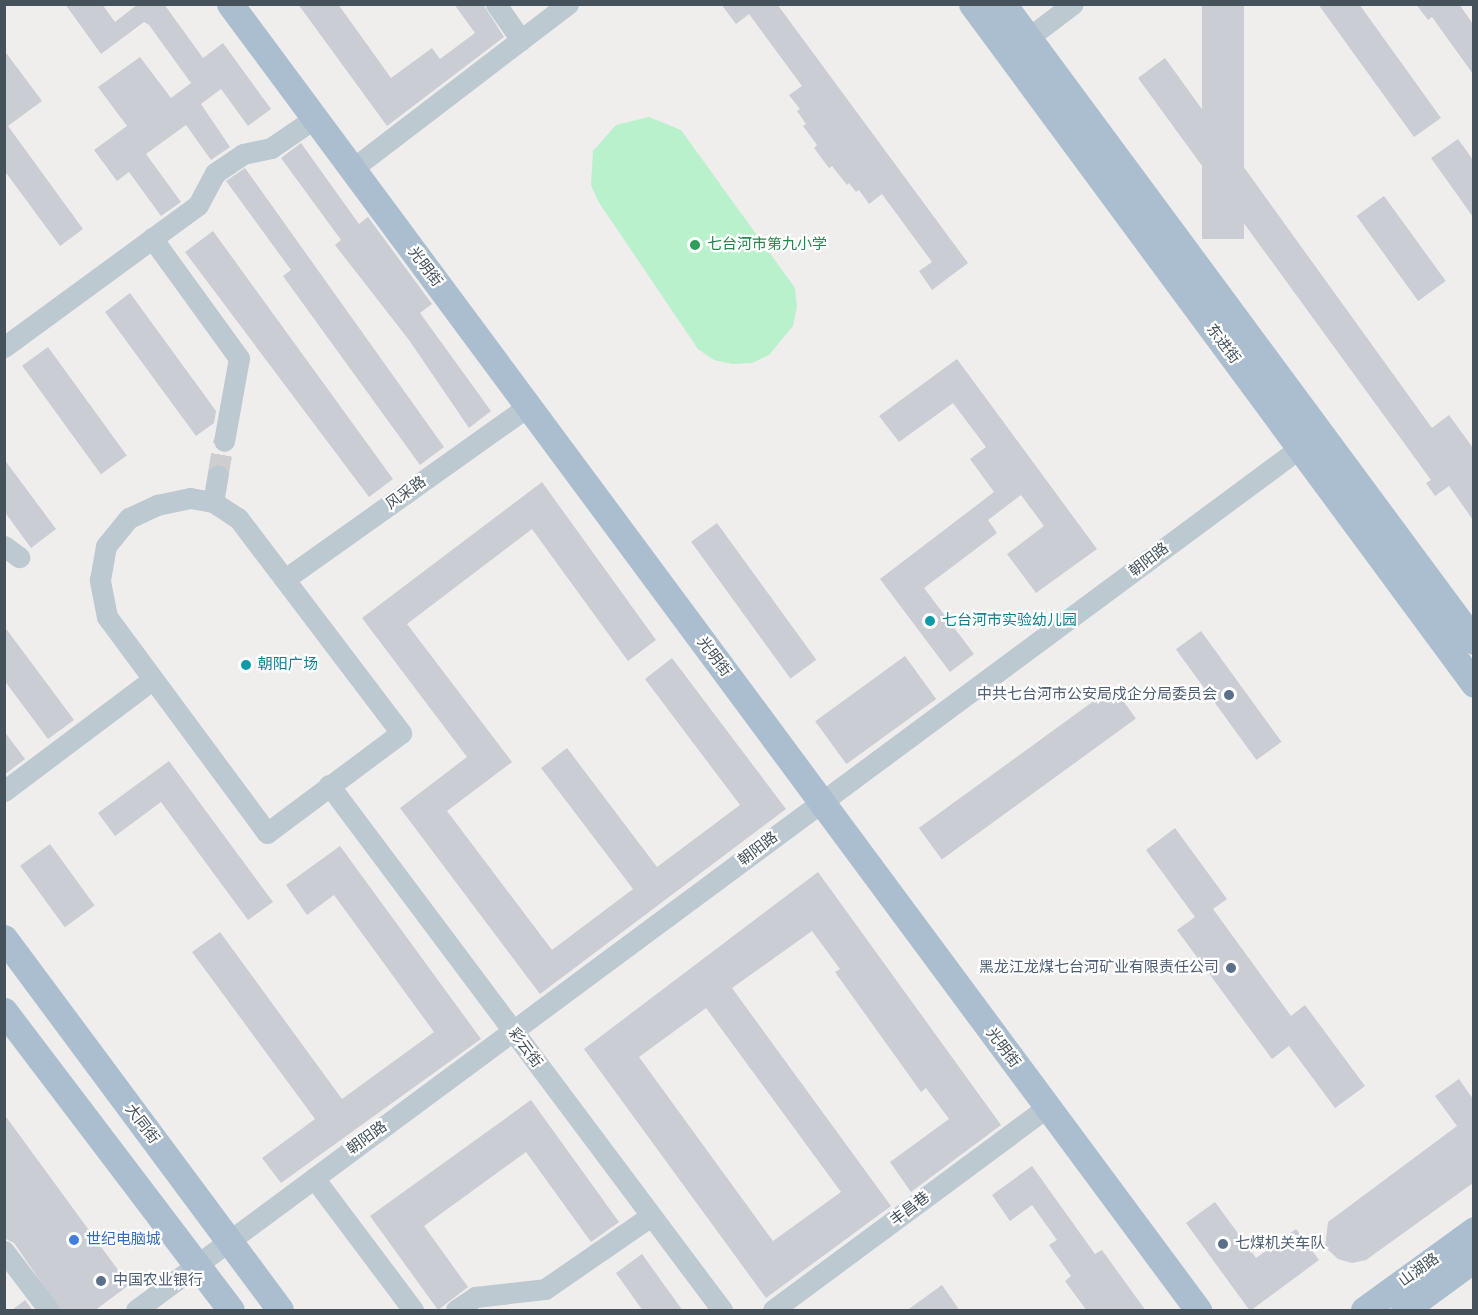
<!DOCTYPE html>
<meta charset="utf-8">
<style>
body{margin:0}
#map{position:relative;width:1478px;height:1315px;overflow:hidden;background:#f0eded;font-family:"Nunito Sans","Noto Sans SC",sans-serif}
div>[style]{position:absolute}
.green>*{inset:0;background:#b8f1cc}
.building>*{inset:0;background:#cacdd3;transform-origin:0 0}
.minor-tunnel>*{height:21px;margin-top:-10.5px;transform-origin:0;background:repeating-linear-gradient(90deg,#ceced0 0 21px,transparent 0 31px)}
.minor>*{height:21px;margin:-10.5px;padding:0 10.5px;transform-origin:10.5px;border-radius:10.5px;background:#bdc9d1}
.major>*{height:27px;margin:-13.5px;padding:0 13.5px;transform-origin:13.5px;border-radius:13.5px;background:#abbecf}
.dots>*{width:16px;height:16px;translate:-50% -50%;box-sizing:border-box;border:3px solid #fff;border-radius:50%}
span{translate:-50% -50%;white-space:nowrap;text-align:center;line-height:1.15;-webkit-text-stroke:4.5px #fff;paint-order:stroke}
.leisure-label{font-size:15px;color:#27864d}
.left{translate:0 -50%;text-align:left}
.street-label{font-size:15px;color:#45525c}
.culture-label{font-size:15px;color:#0d838f}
.service-label{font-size:15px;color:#4e5e75}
.right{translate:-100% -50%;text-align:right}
.shop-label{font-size:15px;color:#366cbe}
.frame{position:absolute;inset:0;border:6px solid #45525c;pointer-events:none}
</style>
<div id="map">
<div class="green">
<i style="clip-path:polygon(649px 117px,681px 130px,795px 288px,797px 307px,793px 326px,769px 355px,752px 363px,733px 364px,714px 360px,698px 349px,598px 201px,591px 185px,593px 151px,616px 125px)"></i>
</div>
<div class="building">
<i style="clip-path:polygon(65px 4px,102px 4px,115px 22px,138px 4px,164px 4px,203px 58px,223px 43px,271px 109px,248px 126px,221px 89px,201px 104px,230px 147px,211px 160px,186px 125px,146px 154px,181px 202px,161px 216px,129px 172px,117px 181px,94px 150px,127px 126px,98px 87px,140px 57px,171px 98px,191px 83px,149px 25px,144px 22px,101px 54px)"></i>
<i style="clip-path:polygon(298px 4px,338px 4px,391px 78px,432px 48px,440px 59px,475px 33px,454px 4px,483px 4px,504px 37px,387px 126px)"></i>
<i style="clip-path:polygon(721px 4px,777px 4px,968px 263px,932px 290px,919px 271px,932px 262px,882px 194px,869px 204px,859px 190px,856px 192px,849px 183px,847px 185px,832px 166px,829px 168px,814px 148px,817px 145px,803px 126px,806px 124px,797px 111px,800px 109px,789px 95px,802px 86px,749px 14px,736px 24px)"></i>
<i style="left:1202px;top:4px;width:42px;height:235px"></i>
<i style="clip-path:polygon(1318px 4px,1359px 4px,1441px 118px,1414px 137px)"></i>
<i style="clip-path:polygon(1416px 4px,1459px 4px,1473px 24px,1473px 74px,1432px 17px,1428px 20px)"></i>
<i style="clip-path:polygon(4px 50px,42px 101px,8px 126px,83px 229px,60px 246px,4px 170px)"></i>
<i style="clip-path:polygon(1165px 58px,1432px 428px,1449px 415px,1473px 448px,1473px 520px,1449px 486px,1435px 496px,1426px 483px,1431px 480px,1138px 78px)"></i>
<i style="clip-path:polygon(1458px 139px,1473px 160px,1473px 217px,1431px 158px)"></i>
<i style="clip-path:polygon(301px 143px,359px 224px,368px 217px,432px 304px,420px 313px,491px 411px,469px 428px,409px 340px,335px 245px,341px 240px,281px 158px)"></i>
<i style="clip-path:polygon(245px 168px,444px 447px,420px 465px,283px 276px,291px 270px,226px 181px)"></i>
<i style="left:1384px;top:196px;width:105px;height:34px;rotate:54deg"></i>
<i style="clip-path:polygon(213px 231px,393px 479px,369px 497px,185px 252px)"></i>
<i style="clip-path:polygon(130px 293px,216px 411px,214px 423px,196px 436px,105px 312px)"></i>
<i style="left:48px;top:347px;width:134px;height:32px;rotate:54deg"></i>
<i style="clip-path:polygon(957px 359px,1097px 549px,1036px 593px,1007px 554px,1044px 526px,1021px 495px,988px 520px,997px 533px,924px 588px,974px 654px,950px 672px,880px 579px,994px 492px,970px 459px,986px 447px,953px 403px,899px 442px,879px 416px)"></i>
<i style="clip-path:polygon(4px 459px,56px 529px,31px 548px,4px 511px)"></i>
<i style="clip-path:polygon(542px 482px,656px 640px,628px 661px,532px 529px,407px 624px,512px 762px,447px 811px,552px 950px,633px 889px,541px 768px,567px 748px,657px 867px,740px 805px,645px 679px,672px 658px,786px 809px,540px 994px,400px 808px,467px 757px,362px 618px)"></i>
<i style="left:717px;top:523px;width:169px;height:32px;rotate:54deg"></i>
<i style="clip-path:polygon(4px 626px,74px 720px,48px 739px,4px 680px)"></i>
<i style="left:1201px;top:631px;width:137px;height:31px;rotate:54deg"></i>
<i style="left:905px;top:656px;width:53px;height:111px;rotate:54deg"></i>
<i style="left:1113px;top:687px;width:39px;height:240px;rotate:54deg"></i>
<i style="clip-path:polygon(4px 731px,25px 759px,4px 775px)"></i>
<i style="clip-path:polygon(169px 761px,273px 902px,248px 920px,161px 802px,115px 836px,98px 813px)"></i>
<i style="clip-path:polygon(1175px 828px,1227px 899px,1213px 909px,1291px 1016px,1305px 1005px,1365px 1086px,1335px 1108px,1289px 1046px,1272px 1059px,1177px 930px,1195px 917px,1146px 850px)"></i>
<i style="left:50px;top:844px;width:76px;height:37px;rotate:54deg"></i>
<i style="clip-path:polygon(340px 846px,481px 1039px,281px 1183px,262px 1158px,315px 1119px,192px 952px,220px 932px,342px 1099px,434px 1032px,334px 895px,307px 915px,286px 885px)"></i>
<i style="clip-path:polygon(evenodd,818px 872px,1001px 1125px,911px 1192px,890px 1162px,949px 1119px,926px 1088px,921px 1092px,835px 972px,840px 969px,812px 931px,732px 988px,891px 1206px,766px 1298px,584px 1049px,818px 872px,706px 1008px,841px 1192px,773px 1241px,639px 1057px,706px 1008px)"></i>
<i style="clip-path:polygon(1459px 1079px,1473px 1099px,1473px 1183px,1366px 1260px,1352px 1263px,1338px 1259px,1325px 1247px,1328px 1222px,1457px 1126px,1435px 1096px)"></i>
<i style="clip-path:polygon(531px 1100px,619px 1222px,591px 1242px,526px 1152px,424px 1226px,468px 1287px,438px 1310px,370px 1216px)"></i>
<i style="clip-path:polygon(4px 1114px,129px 1285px,94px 1311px,61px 1311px,14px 1243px,4px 1238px)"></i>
<i style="clip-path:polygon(1032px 1166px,1095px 1254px,1102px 1250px,1146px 1311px,1087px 1311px,1065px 1281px,1071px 1276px,1049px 1245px,1057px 1240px,1032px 1205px,1010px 1221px,992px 1195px)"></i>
<i style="clip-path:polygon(1215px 1202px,1256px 1258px,1296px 1229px,1319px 1260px,1250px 1311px,1186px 1223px)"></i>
<i style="clip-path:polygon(642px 1254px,683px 1311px,643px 1311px,616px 1273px)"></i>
<i style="clip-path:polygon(942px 1285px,960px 1311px,906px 1311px)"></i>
<i style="clip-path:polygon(25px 1300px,33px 1311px,11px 1311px)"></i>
</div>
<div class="minor-tunnel">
<i style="left:218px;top:475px;width:35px;rotate:-80deg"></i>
</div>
<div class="minor">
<i style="left:496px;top:4px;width:44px;rotate:55.2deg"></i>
<i style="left:1028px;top:38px;width:56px;rotate:-37.1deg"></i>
<i style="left:352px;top:169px;width:272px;rotate:-37.4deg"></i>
<i style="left:152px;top:238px;width:148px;rotate:54.1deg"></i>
<i style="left:239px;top:358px;width:84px;rotate:100.2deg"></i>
<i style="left:4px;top:347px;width:240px;rotate:-36.2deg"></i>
<i style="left:198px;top:205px;width:36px;rotate:-62deg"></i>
<i style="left:215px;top:173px;width:34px;rotate:-34deg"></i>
<i style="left:243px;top:154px;width:29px;rotate:-12deg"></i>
<i style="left:271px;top:148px;width:53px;rotate:-34.3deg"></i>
<i style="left:190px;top:498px;width:23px;rotate:10deg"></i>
<i style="left:213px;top:502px;width:30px;rotate:33deg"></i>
<i style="left:238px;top:518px;width:270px;rotate:52.8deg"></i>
<i style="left:401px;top:733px;width:167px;rotate:143.3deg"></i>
<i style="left:267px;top:833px;width:269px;rotate:-126.5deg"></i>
<i style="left:107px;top:617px;width:38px;rotate:-101deg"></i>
<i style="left:100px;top:580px;width:35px;rotate:-80deg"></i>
<i style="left:106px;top:546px;width:36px;rotate:-51deg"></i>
<i style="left:129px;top:518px;width:31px;rotate:-25deg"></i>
<i style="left:157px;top:505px;width:34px;rotate:-12deg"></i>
<i style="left:213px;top:502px;width:27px;rotate:-80deg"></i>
<i style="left:4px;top:546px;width:19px;rotate:36deg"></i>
<i style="left:285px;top:579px;width:298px;rotate:-35.4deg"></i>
<i style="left:329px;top:785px;width:656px;rotate:53.18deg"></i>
<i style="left:4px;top:791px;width:186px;rotate:-36.9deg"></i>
<i style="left:314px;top:1178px;width:165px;rotate:53.1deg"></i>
<i style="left:4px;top:1251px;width:74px;rotate:52.7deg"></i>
<i style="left:136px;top:1310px;width:1463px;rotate:-36.53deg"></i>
<i style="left:456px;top:1310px;width:23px;rotate:-34deg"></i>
<i style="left:475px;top:1297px;width:70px;rotate:-6.5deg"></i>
<i style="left:545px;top:1289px;width:129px;rotate:-34.6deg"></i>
<i style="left:773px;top:1310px;width:341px;rotate:-36.5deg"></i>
</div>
<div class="major">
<i style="left:230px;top:4px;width:1626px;rotate:53.45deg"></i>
<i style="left:972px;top:4px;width:845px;rotate:53.56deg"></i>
<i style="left:1003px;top:4px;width:792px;rotate:53.52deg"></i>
<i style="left:4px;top:938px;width:463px;rotate:53.4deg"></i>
<i style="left:4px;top:1011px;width:375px;rotate:52.8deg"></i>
<i style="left:1364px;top:1310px;width:136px;rotate:-36deg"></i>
<i style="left:1404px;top:1310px;width:87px;rotate:-36.1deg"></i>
</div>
<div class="dots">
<i style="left:695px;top:245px;background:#2e9e5b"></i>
<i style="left:930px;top:621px;background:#0f9aa8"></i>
<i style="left:246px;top:665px;background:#0f9aa8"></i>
<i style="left:1229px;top:695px;background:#5c6f8a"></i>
<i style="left:1231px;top:968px;background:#5c6f8a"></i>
<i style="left:74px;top:1240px;background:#3f7fe0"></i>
<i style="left:1223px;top:1244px;background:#5c6f8a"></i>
<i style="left:101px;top:1281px;background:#5c6f8a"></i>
</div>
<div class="leisure-label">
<span class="left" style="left:707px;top:245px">七台河市第九小学</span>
</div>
<div class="street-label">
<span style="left:425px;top:267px;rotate:53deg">光明街</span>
<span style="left:1223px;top:344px;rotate:53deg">东进街</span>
<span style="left:406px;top:493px;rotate:-36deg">风采路</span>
<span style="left:1149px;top:560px;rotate:-37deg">朝阳路</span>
<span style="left:714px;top:657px;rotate:53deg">光明街</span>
<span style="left:758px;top:849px;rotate:-37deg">朝阳路</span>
<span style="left:525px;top:1048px;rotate:53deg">彩云街</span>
<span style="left:1003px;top:1048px;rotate:53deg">光明街</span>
<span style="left:142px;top:1124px;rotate:53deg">大同街</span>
<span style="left:367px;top:1138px;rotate:-36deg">朝阳路</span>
<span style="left:910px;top:1209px;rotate:-37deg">丰昌巷</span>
<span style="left:1419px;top:1270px;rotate:-36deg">山湖路</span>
</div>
<div class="culture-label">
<span class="left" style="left:942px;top:621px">七台河市实验幼儿园</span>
<span class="left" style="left:258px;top:665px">朝阳广场</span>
</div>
<div class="service-label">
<span class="right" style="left:1217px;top:695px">中共七台河市公安局戍企分局委员会</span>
<span class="right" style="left:1219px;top:968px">黑龙江龙煤七台河矿业有限责任公司</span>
<span class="left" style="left:1235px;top:1244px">七煤机关车队</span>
<span class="left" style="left:113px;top:1281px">中国农业银行</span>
</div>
<div class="shop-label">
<span class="left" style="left:86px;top:1240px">世纪电脑城</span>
</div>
<div class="frame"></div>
</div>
